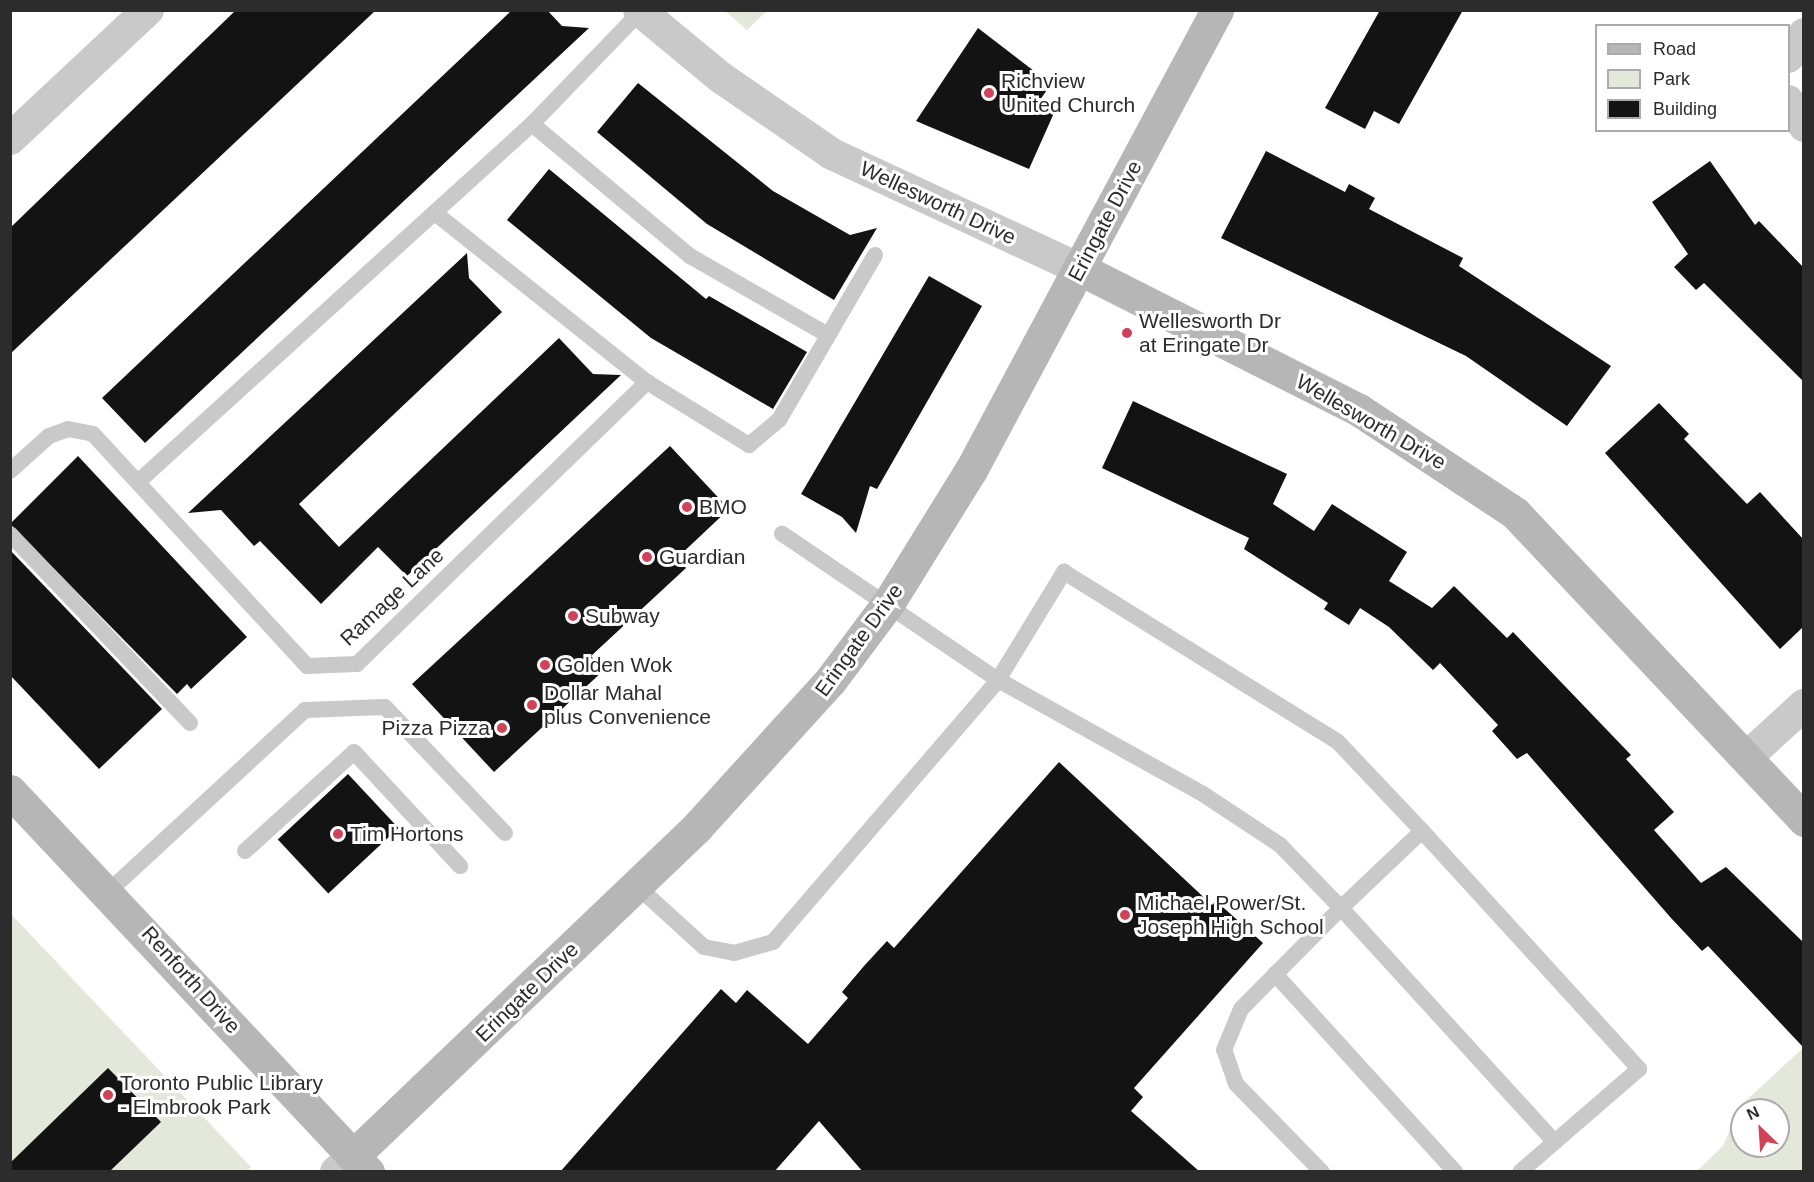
<!DOCTYPE html>
<style>
body{margin:0}
#map{position:relative;width:1814px;height:1182px;overflow:hidden;background:#fff;font-family:Arial,sans-serif}
div>[style]{position:absolute}
.green>*{inset:0;background:#e3e8db}
.building>*{inset:0;background:#131313;transform-origin:0 0}
.lane>*{height:16px;margin:-8px;padding:0 8px;transform-origin:8px;border-radius:8px;background:#c9c9c9}
.street>*{height:32px;margin:-16px;padding:0 16px;transform-origin:16px;border-radius:16px;background:#c9c9c9}
.secondary>*{height:33px;margin:-16.5px;padding:0 16.5px;transform-origin:16.5px;border-radius:16.5px;background:#b6b6b6}
.dots>*{width:16px;height:16px;translate:-50% -50%;box-sizing:border-box;border:3px solid #fff;border-radius:50%}
span{translate:-50% -50%;white-space:nowrap;text-align:center;line-height:1.15;-webkit-text-stroke:6px #fff;paint-order:stroke}
.poi-label{font-size:21px;color:#2c2c2c}
.left{translate:0 -50%;text-align:left}
.right{translate:-100% -50%;text-align:right}
.street-label{font-size:21px;color:#2c2c2c}
.frame{position:absolute;inset:0;border:12px solid #2c2c2c;pointer-events:none}
.legend{position:absolute;left:1595px;top:24px;width:195px;height:108px;box-sizing:border-box;background:#fff;border:2px solid #ababab;margin:0;padding:8px 10px;list-style:none;font-size:18px;color:#2c2c2c}
.legend li{display:flex;align-items:center;gap:12px;height:30px}
.legend b{width:30px;border:2px solid #ababab}
.north{position:absolute;left:1730px;top:1098px;width:60px;height:60px;box-sizing:border-box;background:#fff;border:2px solid #ababab;border-radius:50%;rotate:335deg;font-size:16px;font-weight:700;line-height:24px;text-align:center;color:#2c2c2c}
.north::after{content:'';display:block;margin:auto;width:21px;height:27px;background:#d04258;clip-path:polygon(50% 0,100% 100%,50% 72%,0 100%)}
</style>
<div id="map">
<div class="green">
<i style="clip-path:polygon(725px 11px,767px 11px,747px 30px)"></i>
<i style="clip-path:polygon(10px 913px,251px 1167px,247px 1171px,11px 1171px)"></i>
<i style="clip-path:polygon(evenodd,1803px 1048px,1803px 1171px,1697px 1171px,1723px 1146px,1739px 1107px,1803px 1048px,1742px 1110px,1778px 1110px,1778px 1146px,1742px 1146px,1742px 1110px)"></i>
</div>
<div class="building">
<i style="clip-path:polygon(236px 10px,376px 10px,10px 354px,10px 228px)"></i>
<i style="clip-path:polygon(512px 10px,547px 10px,562px 26px,589px 28px,145px 443px,102px 398px)"></i>
<i style="clip-path:polygon(1380px 10px,1463px 10px,1399px 124px,1374px 111px,1365px 129px,1325px 108px)"></i>
<i style="clip-path:polygon(978px 28px,1051px 84px,1040px 100px,1054px 113px,1029px 169px,916px 121px)"></i>
<i style="clip-path:polygon(638px 83px,773px 191px,850px 235px,877px 228px,834px 300px,707px 224px,597px 132px)"></i>
<i style="clip-path:polygon(1266px 151px,1345px 192px,1349px 184px,1375px 198px,1369px 209px,1463px 258px,1459px 266px,1611px 366px,1567px 426px,1466px 356px,1221px 238px)"></i>
<i style="clip-path:polygon(1710px 161px,1755px 225px,1759px 221px,1803px 267px,1803px 381px,1704px 283px,1696px 290px,1674px 267px,1688px 254px,1652px 202px)"></i>
<i style="clip-path:polygon(549px 169px,706px 299px,709px 296px,807px 352px,773px 409px,651px 338px,507px 220px)"></i>
<i style="clip-path:polygon(467px 253px,469px 278px,502px 312px,299px 504px,339px 547px,559px 338px,593px 374px,621px 375px,407px 576px,378px 547px,321px 604px,260px 541px,254px 546px,221px 510px,188px 513px)"></i>
<i style="clip-path:polygon(929px 276px,982px 306px,877px 489px,870px 486px,856px 533px,842px 517px,801px 494px)"></i>
<i style="clip-path:polygon(1133px 401px,1287px 474px,1273px 504px,1314px 531px,1332px 504px,1407px 552px,1389px 581px,1432px 608px,1454px 586px,1507px 638px,1513px 632px,1631px 755px,1626px 759px,1674px 812px,1654px 830px,1701px 883px,1726px 867px,1803px 942px,1803px 1047px,1708px 946px,1702px 951px,1671px 918px,1527px 753px,1517px 759px,1492px 731px,1498px 725px,1440px 663px,1433px 670px,1389px 627px,1360px 608px,1349px 625px,1324px 609px,1328px 603px,1244px 549px,1249px 538px,1102px 468px)"></i>
<i style="clip-path:polygon(1659px 403px,1689px 434px,1684px 439px,1747px 504px,1760px 492px,1803px 539px,1803px 627px,1780px 649px,1605px 453px)"></i>
<i style="clip-path:polygon(670px 446px,729px 509px,677px 558px,686px 568px,591px 656px,604px 670px,494px 772px,412px 684px)"></i>
<i style="clip-path:polygon(78px 456px,247px 637px,191px 689px,187px 684px,177px 694px,10px 524px)"></i>
<i style="clip-path:polygon(10px 550px,162px 709px,99px 769px,10px 675px)"></i>
<i style="clip-path:polygon(1059px 762px,1212px 905px,1216px 901px,1263px 943px,1134px 1088px,1143px 1097px,1131px 1111px,1200px 1172px,863px 1172px,819px 1121px,774px 1172px,560px 1172px,721px 989px,736px 1003px,747px 990px,808px 1044px,848px 998px,842px 992px,864px 966px,887px 941px,894px 948px)"></i>
<i style="left:348px;top:774px;width:74px;height:96px;rotate:47deg"></i>
<i style="clip-path:polygon(108px 1068px,161px 1122px,109px 1172px,10px 1172px,10px 1163px)"></i>
</div>
<div class="lane">
<i style="left:532px;top:124px;width:206px;rotate:39.9deg"></i>
<i style="left:690px;top:256px;width:159px;rotate:29.8deg"></i>
<i style="left:435px;top:213px;width:271px;rotate:38.6deg"></i>
<i style="left:647px;top:382px;width:120px;rotate:31.7deg"></i>
<i style="left:749px;top:445px;width:39px;rotate:-40deg"></i>
<i style="left:779px;top:420px;width:191px;rotate:-59.8deg"></i>
<i style="left:10px;top:471px;width:52px;rotate:-41.9deg"></i>
<i style="left:49px;top:436px;width:20px;rotate:-20deg"></i>
<i style="left:68px;top:429px;width:25px;rotate:11deg"></i>
<i style="left:93px;top:434px;width:316px;rotate:47.3deg"></i>
<i style="left:307px;top:666px;width:50px;rotate:-2.3deg"></i>
<i style="left:357px;top:664px;width:405px;rotate:-44.2deg"></i>
<i style="left:138px;top:482px;width:532px;rotate:-42.26deg"></i>
<i style="left:532px;top:124px;width:156px;rotate:-46deg"></i>
<i style="left:10px;top:534px;width:261px;rotate:46.4deg"></i>
<i style="left:1064px;top:572px;width:321px;rotate:31.8deg"></i>
<i style="left:1337px;top:741px;width:124px;rotate:46.6deg"></i>
<i style="left:1422px;top:831px;width:112px;rotate:136.5deg"></i>
<i style="left:1341px;top:908px;width:88px;rotate:-134.1deg"></i>
<i style="left:1280px;top:845px;width:92px;rotate:-146.5deg"></i>
<i style="left:1203px;top:794px;width:235px;rotate:-150.9deg"></i>
<i style="left:998px;top:680px;width:127px;rotate:-58.6deg"></i>
<i style="left:1422px;top:831px;width:322px;rotate:47.6deg"></i>
<i style="left:1639px;top:1069px;width:157px;rotate:139.1deg"></i>
<i style="left:245px;top:851px;width:147px;rotate:-42.2deg"></i>
<i style="left:354px;top:752px;width:156px;rotate:47.1deg"></i>
<i style="left:637px;top:886px;width:91px;rotate:42.3deg"></i>
<i style="left:704px;top:947px;width:31px;rotate:11deg"></i>
<i style="left:734px;top:953px;width:41px;rotate:-15.8deg"></i>
<i style="left:773px;top:942px;width:345px;rotate:-49.3deg"></i>
<i style="left:998px;top:680px;width:261px;rotate:-145.9deg"></i>
<i style="left:109px;top:891px;width:267px;rotate:-42.7deg"></i>
<i style="left:305px;top:710px;width:80px;rotate:-2.1deg"></i>
<i style="left:385px;top:707px;width:174px;rotate:46.4deg"></i>
<i style="left:1275px;top:974px;width:268px;rotate:47.7deg"></i>
<i style="left:1322px;top:1172px;width:123px;rotate:-134.3deg"></i>
<i style="left:1236px;top:1084px;width:36px;rotate:-109deg"></i>
<i style="left:1224px;top:1050px;width:44px;rotate:-67.5deg"></i>
<i style="left:1241px;top:1009px;width:142px;rotate:-45.3deg"></i>
<i style="left:1341px;top:908px;width:317px;rotate:47.6deg"></i>
</div>
<div class="street">
<i style="left:639px;top:10px;width:105px;rotate:39.6deg"></i>
<i style="left:720px;top:77px;width:136px;rotate:34.5deg"></i>
<i style="left:832px;top:154px;width:273px;rotate:24.9deg"></i>
<i style="left:1788px;top:57px;width:28px;rotate:-55deg"></i>
<i style="left:1788px;top:101px;width:30px;rotate:57deg"></i>
<i style="left:10px;top:139px;width:189px;rotate:-43.1deg"></i>
<i style="left:1747px;top:757px;width:77px;rotate:-42.4deg"></i>
<i style="left:336px;top:1172px;width:23px;rotate:-43deg"></i>
</div>
<div class="secondary">
<i style="left:1080px;top:269px;width:313px;rotate:26.8deg"></i>
<i style="left:1359px;top:410px;width:187px;rotate:33.4deg"></i>
<i style="left:1515px;top:513px;width:422px;rotate:46.7deg"></i>
<i style="left:10px;top:791px;width:523px;rotate:46.78deg"></i>
<i style="left:353px;top:1156px;width:476px;rotate:-43.7deg"></i>
<i style="left:697px;top:827px;width:197px;rotate:-47.7deg"></i>
<i style="left:830px;top:681px;width:99px;rotate:-53.2deg"></i>
<i style="left:889px;top:602px;width:155px;rotate:-58.2deg"></i>
<i style="left:971px;top:470px;width:522px;rotate:-61.86deg"></i>
</div>
<div class="dots">
<i style="left:989px;top:93px;background:#d04258"></i>
<i style="left:1127px;top:333px;background:#d04258"></i>
<i style="left:687px;top:507px;background:#d04258"></i>
<i style="left:647px;top:557px;background:#d04258"></i>
<i style="left:573px;top:616px;background:#d04258"></i>
<i style="left:545px;top:665px;background:#d04258"></i>
<i style="left:532px;top:705px;background:#d04258"></i>
<i style="left:502px;top:728px;background:#d04258"></i>
<i style="left:338px;top:834px;background:#d04258"></i>
<i style="left:1125px;top:915px;background:#d04258"></i>
<i style="left:108px;top:1095px;background:#d04258"></i>
</div>
<div class="poi-label">
<span class="left" style="left:1001px;top:93px">Richview<br>United Church</span>
<span class="left" style="left:1139px;top:333px">Wellesworth Dr<br>at Eringate Dr</span>
<span class="left" style="left:699px;top:507px">BMO</span>
<span class="left" style="left:659px;top:557px">Guardian</span>
<span class="left" style="left:585px;top:616px">Subway</span>
<span class="left" style="left:557px;top:665px">Golden Wok</span>
<span class="left" style="left:544px;top:705px">Dollar Mahal<br>plus Convenience</span>
<span class="right" style="left:490px;top:728px">Pizza Pizza</span>
<span class="left" style="left:350px;top:834px">Tim Hortons</span>
<span class="left" style="left:1137px;top:915px">Michael Power/St.<br>Joseph High School</span>
<span class="left" style="left:120px;top:1095px">Toronto Public Library<br>- Elmbrook Park</span>
</div>
<div class="street-label">
<span style="left:938px;top:203px;rotate:25deg">Wellesworth Drive</span>
<span style="left:1105px;top:221px;rotate:-62deg">Eringate Drive</span>
<span style="left:1371px;top:422px;rotate:30deg">Wellesworth Drive</span>
<span style="left:392px;top:597px;rotate:-43deg">Ramage Lane</span>
<span style="left:859px;top:640px;rotate:-54deg">Eringate Drive</span>
<span style="left:191px;top:980px;rotate:48deg">Renforth Drive</span>
<span style="left:527px;top:992px;rotate:-44deg">Eringate Drive</span>
</div>
<div class="frame"></div>
<ul class="legend">
<li><b style="height:8px;background:#b6b6b6"></b>Road</li>
<li><b style="height:16px;background:#e3e8db"></b>Park</li>
<li><b style="height:16px;background:#131313"></b>Building</li>
</ul>
<div class="north">N</div>
</div>
